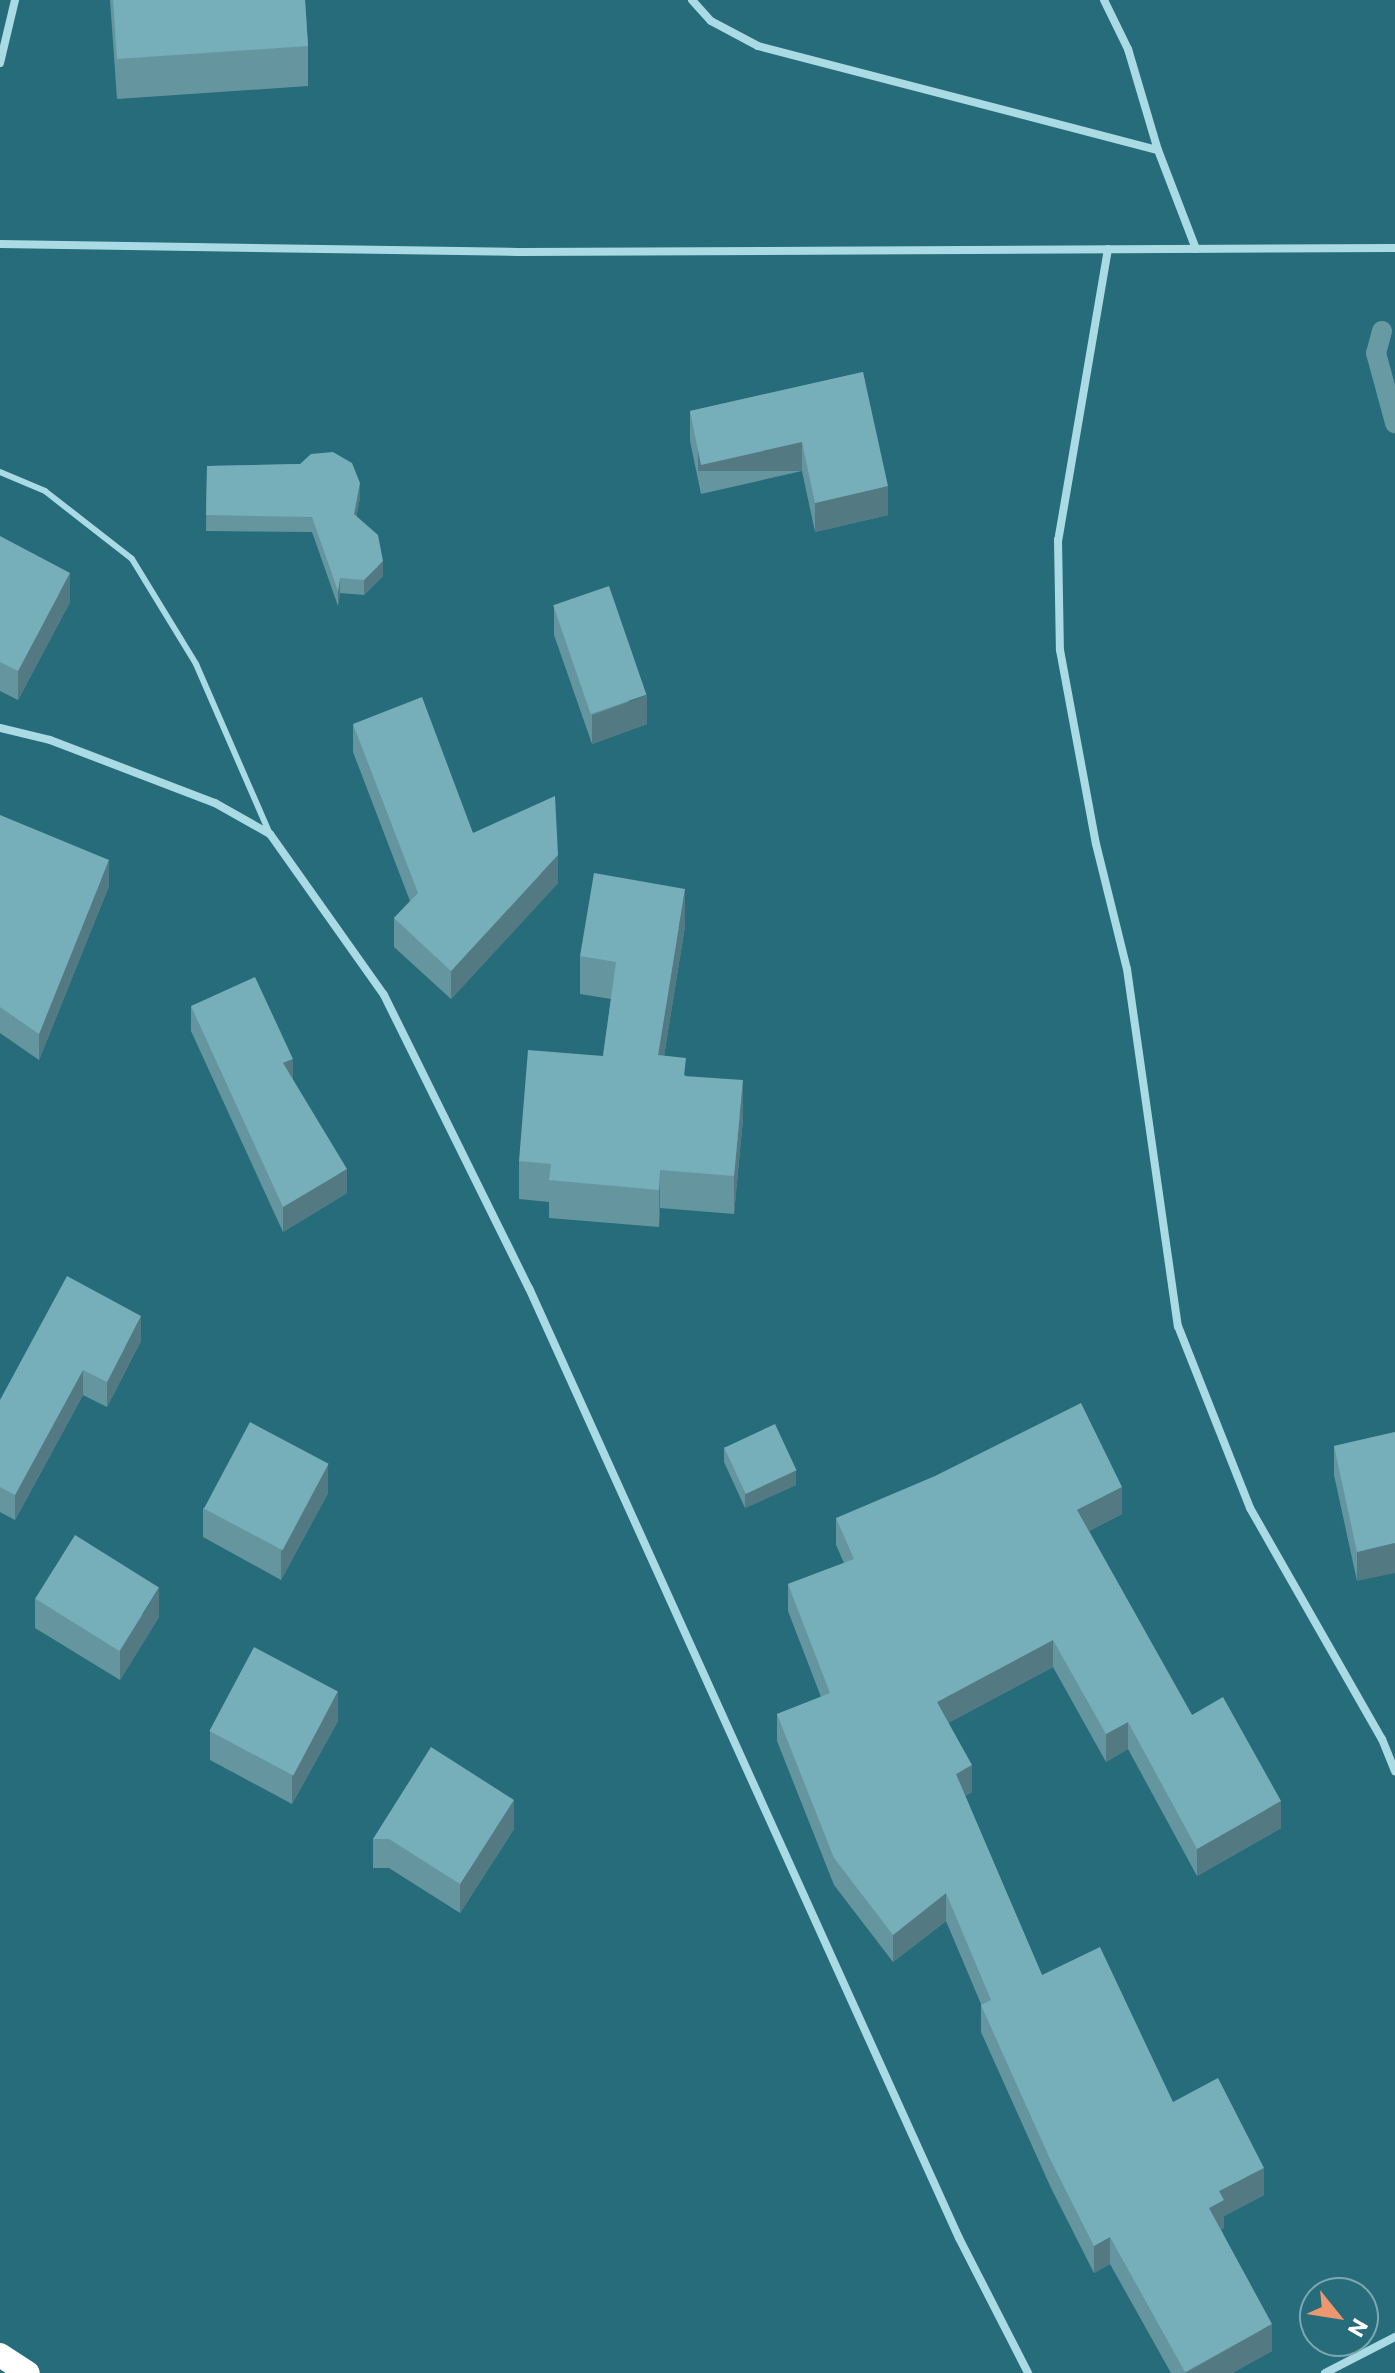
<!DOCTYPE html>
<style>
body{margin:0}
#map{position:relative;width:1395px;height:2373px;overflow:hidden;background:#266c7b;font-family:Commissioner,sans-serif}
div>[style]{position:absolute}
.stream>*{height:20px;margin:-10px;padding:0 10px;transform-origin:10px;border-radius:10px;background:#689aa4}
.lane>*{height:6px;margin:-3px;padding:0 3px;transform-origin:3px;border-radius:3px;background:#aadbe4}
.street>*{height:8px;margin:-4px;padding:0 4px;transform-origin:4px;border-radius:4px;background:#aadbe4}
.highway>*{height:24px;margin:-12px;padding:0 12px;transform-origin:12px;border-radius:12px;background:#fff}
.wall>*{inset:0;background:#65969f}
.shaded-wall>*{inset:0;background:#537a82;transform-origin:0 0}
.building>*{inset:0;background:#76aeb9;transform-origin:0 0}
span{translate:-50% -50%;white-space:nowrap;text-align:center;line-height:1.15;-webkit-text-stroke:8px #266c7b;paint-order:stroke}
.north{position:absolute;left:1299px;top:2277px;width:80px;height:80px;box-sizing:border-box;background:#266c7b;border:2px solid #7da7b0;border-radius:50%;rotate:120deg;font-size:22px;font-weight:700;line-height:32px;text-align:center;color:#fff}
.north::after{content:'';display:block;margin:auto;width:28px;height:36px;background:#ed976f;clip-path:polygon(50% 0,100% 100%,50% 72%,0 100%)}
</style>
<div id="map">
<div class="stream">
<i style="left:1382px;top:331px;width:23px;rotate:105deg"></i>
<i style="left:1376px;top:353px;width:73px;rotate:74.8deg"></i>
</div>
<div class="lane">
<i style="left:0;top:472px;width:49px;rotate:22.9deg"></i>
<i style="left:45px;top:491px;width:110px;rotate:38deg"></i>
<i style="left:132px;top:559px;width:123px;rotate:58.6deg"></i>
<i style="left:196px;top:664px;width:185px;rotate:66.5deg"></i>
</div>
<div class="street">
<i style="left:692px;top:0;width:28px;rotate:48deg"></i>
<i style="left:711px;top:21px;width:53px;rotate:28deg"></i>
<i style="left:758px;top:46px;width:413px;rotate:14.6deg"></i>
<i style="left:1158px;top:150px;width:106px;rotate:69deg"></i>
<i style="left:1104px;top:0;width:55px;rotate:63.9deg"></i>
<i style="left:1128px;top:49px;width:105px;rotate:73.5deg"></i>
<i style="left:0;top:63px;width:65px;rotate:-76.6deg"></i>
<i style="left:0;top:244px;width:518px;rotate:0.88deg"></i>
<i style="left:518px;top:252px;width:877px;rotate:-0.26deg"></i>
<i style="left:1108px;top:249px;width:295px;rotate:99.7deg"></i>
<i style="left:1058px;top:540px;width:110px;rotate:89deg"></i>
<i style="left:1060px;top:650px;width:197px;rotate:79.5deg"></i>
<i style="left:1096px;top:844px;width:129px;rotate:76.1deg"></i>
<i style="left:1127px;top:969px;width:361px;rotate:81.9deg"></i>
<i style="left:1178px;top:1326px;width:196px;rotate:68.4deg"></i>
<i style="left:1250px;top:1508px;width:266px;rotate:60.3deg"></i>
<i style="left:1382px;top:1739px;width:35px;rotate:68deg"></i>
<i style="left:0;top:728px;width:51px;rotate:13.5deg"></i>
<i style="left:50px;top:740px;width:177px;rotate:20.9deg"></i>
<i style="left:215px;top:803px;width:63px;rotate:29.4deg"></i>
<i style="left:270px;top:834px;width:197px;rotate:54.7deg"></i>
<i style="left:384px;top:995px;width:327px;rotate:63.7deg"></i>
<i style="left:529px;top:1288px;width:1043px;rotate:65.65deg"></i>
<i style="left:959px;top:2238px;width:152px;rotate:62.9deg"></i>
<i style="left:1325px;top:2373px;width:79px;rotate:-27.2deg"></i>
</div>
<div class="highway">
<i style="left:0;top:2355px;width:33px;rotate:33deg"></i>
</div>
<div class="wall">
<i style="clip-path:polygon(110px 0,305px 0,308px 46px,308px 86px,117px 99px)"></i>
<i style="clip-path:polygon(863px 372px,888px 515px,815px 532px,802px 471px,701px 494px,690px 441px,690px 411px)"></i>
<i style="clip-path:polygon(300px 464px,360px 498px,356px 517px,383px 576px,364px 595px,340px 593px,338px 606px,312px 532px,206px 531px,207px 466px)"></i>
<i style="clip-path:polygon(0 536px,70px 602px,18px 700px,0 691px)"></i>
<i style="clip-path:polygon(554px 606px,647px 724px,592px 744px,554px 635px)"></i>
<i style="clip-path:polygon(353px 724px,473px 833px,558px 883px,451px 999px,394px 947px,394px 918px,410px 901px,353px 752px)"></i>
<i style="clip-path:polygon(0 815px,109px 886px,39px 1060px,0 1033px)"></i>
<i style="clip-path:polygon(685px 926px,664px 1056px,686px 1076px,743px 1118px,734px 1214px,660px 1208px,659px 1227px,549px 1218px,549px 1202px,519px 1199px,519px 1161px,603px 1056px,611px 999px,580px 994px,580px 956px)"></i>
<i style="clip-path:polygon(191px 1006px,293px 1080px,347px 1193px,283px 1232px,191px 1031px)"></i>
<i style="clip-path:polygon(141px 1341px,107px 1407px,83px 1395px,15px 1520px,0 1512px,0 1400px)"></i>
<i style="clip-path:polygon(1395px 1432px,1357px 1581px,1334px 1475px,1334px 1446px)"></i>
<i style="clip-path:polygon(724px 1447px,796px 1485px,745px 1508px,724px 1462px)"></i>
<i style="clip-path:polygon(328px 1493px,281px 1580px,203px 1537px,203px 1508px)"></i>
<i style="clip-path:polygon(1122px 1514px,1089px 1531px,1192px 1715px,1281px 1828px,1197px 1876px,1128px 1749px,1106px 1762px,1053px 1667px,948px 1723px,972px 1792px,965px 1796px,1042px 1975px,1173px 2102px,1264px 2195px,1224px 2216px,1224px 2228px,1221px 2229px,1272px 2351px,1232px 2373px,1171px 2373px,1110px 2264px,1094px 2273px,1051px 2188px,981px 2032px,981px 2004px,946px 1921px,893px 1962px,834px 1885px,777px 1741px,777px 1714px,821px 1697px,788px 1611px,788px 1584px,844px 1563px,836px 1545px,836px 1518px)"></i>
<i style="clip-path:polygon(35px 1598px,159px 1617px,120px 1680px,35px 1628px)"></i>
<i style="clip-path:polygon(338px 1721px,292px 1804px,210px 1760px,210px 1731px)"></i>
<i style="clip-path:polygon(514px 1829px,460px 1913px,389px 1868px,373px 1868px,373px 1839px)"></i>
</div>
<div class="shaded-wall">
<i style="left:802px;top:442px;width:29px;height:104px;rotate:90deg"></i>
<i style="clip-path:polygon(360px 483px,360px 498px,354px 530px,354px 514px)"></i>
<i style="clip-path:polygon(888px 486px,888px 515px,815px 532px,815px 503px)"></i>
<i style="clip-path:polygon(383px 561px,383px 576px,364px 595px,364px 580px)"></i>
<i style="clip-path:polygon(70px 573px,70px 602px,18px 700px,18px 671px)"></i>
<i style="clip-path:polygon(340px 578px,340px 593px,338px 606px,338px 591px)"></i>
<i style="clip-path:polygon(647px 695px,647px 724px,592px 744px,592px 715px)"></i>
<i style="clip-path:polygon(558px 855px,558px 883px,451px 999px,451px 971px)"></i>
<i style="clip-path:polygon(109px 860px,109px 886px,39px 1060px,39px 1034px)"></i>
<i style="clip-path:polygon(685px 889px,685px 926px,658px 1093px,658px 1055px)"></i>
<i style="clip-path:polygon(293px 1059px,293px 1083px,283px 1063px)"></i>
<i style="clip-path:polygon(743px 1080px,743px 1118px,734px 1214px,734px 1176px)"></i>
<i style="clip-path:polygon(347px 1169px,347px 1193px,283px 1232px,283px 1207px)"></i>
<i style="clip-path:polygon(660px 1170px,660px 1208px,659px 1227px,659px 1190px)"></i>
<i style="clip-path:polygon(141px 1316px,141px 1341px,107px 1407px,107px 1382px)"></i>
<i style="clip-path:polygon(83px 1370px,83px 1395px,15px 1520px,15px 1495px)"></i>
<i style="clip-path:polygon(328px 1464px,328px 1493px,281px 1580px,281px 1551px)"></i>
<i style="clip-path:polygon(796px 1470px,796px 1485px,745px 1508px,745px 1492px)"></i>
<i style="clip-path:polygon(1122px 1487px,1122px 1514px,1077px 1537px,1077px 1510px)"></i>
<i style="clip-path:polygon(1395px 1543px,1395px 1573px,1357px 1581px,1357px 1552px)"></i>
<i style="clip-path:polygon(159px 1588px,159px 1617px,120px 1680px,120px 1651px)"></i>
<i style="clip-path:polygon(1053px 1640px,1053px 1667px,937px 1729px,937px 1702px)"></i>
<i style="clip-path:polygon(338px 1692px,338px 1721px,292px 1804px,292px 1775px)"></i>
<i style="clip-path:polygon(1128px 1722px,1128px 1749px,1106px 1762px,1106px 1734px)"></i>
<i style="clip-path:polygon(972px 1765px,972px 1792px,956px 1801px,956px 1774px)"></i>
<i style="clip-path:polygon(514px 1800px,514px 1829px,460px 1913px,460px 1884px)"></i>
<i style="clip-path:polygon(1281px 1801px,1281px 1828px,1197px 1876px,1197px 1849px)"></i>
<i style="clip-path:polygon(946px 1893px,946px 1921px,893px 1962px,893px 1935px)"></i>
<i style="clip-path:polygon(1264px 2168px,1264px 2195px,1224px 2216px,1224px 2228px,1209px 2235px,1209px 2208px,1219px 2191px)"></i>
<i style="clip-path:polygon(1110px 2237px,1110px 2264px,1094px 2273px,1094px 2246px)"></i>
<i style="clip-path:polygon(1272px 2324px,1272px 2351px,1232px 2373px,1185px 2373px)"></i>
</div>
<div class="building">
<i style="clip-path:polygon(113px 0,305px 0,308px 46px,117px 59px)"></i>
<i style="clip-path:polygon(863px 372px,888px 486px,815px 503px,802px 442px,701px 465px,690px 411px)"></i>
<i style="clip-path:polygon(333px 452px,352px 463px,360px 483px,354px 514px,378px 535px,383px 561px,364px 580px,340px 578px,338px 591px,312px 517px,206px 515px,207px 466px,300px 464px,311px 454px)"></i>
<i style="clip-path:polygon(0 536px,70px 573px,18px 671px,0 662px)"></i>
<i style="left:609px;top:586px;width:115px;height:59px;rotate:71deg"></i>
<i style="clip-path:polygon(422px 697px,473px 833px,555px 796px,558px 855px,451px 971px,394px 918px,418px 893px,353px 724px)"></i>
<i style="clip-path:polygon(0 815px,109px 860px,39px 1034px,0 1007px)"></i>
<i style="clip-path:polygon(594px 873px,685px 889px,658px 1055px,686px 1058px,684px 1076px,743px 1080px,734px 1176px,660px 1170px,659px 1190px,549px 1180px,551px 1164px,519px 1161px,528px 1050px,603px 1056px,616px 962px,580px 956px)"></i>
<i style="clip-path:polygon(255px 977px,293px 1059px,283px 1063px,347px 1169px,283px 1207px,191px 1006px)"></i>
<i style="clip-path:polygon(67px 1276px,141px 1316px,107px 1382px,83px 1370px,15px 1495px,0 1487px,0 1400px)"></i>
<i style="clip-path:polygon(1081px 1403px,1122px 1487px,1077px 1510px,1192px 1715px,1223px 1697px,1281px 1801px,1197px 1849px,1128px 1722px,1106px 1734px,1053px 1640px,937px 1702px,972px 1765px,956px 1774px,1042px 1975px,1100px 1947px,1173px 2102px,1218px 2078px,1264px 2168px,1219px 2191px,1224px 2200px,1209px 2208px,1272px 2324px,1185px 2372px,1110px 2237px,1094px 2246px,1051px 2161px,981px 2005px,991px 2000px,946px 1893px,893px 1935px,834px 1858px,777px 1714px,830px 1693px,788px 1584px,854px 1559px,836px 1518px,935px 1476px)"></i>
<i style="left:250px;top:1422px;width:89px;height:98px;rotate:28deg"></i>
<i style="left:775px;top:1424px;width:51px;height:56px;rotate:65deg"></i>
<i style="clip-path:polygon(1395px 1432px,1395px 1543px,1357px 1552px,1334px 1446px)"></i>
<i style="left:75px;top:1535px;width:99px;height:75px;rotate:32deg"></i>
<i style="left:254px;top:1647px;width:95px;height:95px;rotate:28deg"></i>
<i style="clip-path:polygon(431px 1747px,514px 1800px,460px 1884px,389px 1839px,373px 1839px)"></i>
</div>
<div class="north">N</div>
</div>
